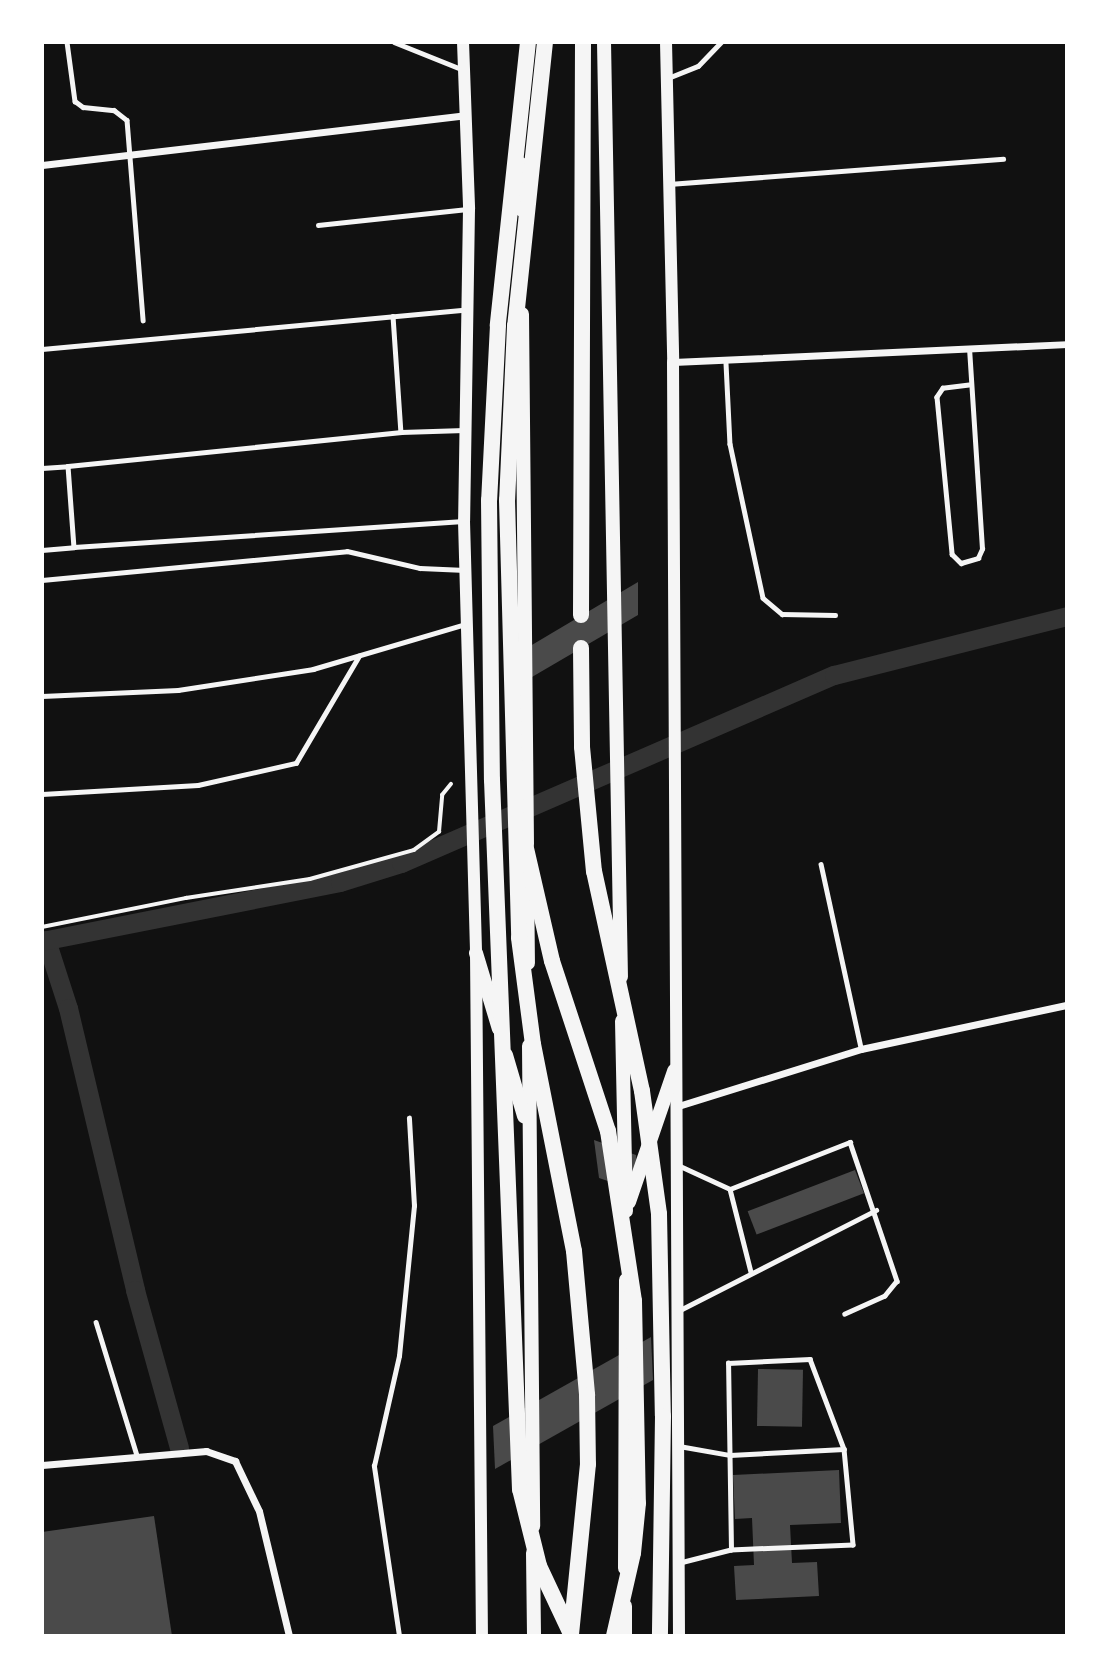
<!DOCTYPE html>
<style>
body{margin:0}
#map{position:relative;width:1109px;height:1678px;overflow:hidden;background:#111;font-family:Figtree,sans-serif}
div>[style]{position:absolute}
.canal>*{height:19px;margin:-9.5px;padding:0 9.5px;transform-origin:9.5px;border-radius:9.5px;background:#333}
.building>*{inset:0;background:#4a4a4a;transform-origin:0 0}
.path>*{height:3.5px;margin:-1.75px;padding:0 1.75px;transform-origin:1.75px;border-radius:1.75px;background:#f5f5f5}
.service>*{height:4.5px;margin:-2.25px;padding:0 2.25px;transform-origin:2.25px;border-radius:2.25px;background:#f5f5f5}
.minor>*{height:7px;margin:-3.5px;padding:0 3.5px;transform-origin:3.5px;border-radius:3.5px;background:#f5f5f5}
.secondary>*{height:12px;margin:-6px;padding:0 6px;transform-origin:6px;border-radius:6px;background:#f5f5f5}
.trunk>*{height:14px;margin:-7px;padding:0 7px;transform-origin:7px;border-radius:7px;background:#f5f5f5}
.motorway>*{height:16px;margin:-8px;padding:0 8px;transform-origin:8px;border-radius:8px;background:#f5f5f5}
span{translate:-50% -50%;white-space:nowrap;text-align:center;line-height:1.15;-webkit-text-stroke:5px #fff;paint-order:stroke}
.frame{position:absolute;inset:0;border:44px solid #fff;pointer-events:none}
</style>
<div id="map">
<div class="canal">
<i style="left:46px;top:940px;width:71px;rotate:72.1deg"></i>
<i style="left:68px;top:1008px;width:290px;rotate:76.6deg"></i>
<i style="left:135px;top:1290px;width:164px;rotate:74.4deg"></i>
<i style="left:42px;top:941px;width:304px;rotate:-11.2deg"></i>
<i style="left:340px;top:882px;width:64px;rotate:-17.3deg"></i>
<i style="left:401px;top:863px;width:472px;rotate:-23.5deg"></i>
<i style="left:834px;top:675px;width:240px;rotate:-14.2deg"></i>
</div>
<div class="building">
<i style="clip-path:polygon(638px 582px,638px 615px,520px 684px,520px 652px)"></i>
<i style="clip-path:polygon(594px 1140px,636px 1155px,640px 1192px,599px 1178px)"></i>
<i style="left:855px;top:1170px;width:25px;height:115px;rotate:69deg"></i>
<i style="clip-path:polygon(651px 1337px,653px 1380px,495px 1469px,493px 1426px)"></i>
<i style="left:758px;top:1369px;width:45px;height:57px;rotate:1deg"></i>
<i style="clip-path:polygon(839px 1470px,841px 1523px,790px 1525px,792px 1563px,817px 1562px,819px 1596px,736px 1600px,734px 1566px,754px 1565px,752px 1518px,735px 1519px,733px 1475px)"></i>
<i style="clip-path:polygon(154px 1516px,172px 1636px,42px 1636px,42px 1532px)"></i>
</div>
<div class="path">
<i style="left:42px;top:927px;width:147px;rotate:-11.4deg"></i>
<i style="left:186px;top:898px;width:125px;rotate:-8.7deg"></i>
<i style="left:310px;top:879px;width:108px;rotate:-15.6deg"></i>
<i style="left:414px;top:850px;width:31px;rotate:-36deg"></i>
<i style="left:439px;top:832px;width:37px;rotate:-85deg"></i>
<i style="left:442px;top:795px;width:14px;rotate:-51deg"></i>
</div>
<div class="service">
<i style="left:67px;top:42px;width:60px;rotate:82.3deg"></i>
<i style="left:75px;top:101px;width:10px;rotate:37deg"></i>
<i style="left:83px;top:107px;width:31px;rotate:6deg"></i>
<i style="left:114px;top:110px;width:16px;rotate:38deg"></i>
<i style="left:127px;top:120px;width:201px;rotate:85.4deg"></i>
<i style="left:394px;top:42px;width:72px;rotate:21.9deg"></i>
<i style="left:668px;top:78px;width:32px;rotate:-22deg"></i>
<i style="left:698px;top:66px;width:33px;rotate:-46deg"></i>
<i style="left:669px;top:184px;width:335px;rotate:-4.3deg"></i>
<i style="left:318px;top:225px;width:150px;rotate:-6.1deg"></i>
<i style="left:393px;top:316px;width:116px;rotate:86.1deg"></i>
<i style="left:42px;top:349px;width:426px;rotate:-5.3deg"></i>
<i style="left:726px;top:363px;width:81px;rotate:87.2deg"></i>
<i style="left:730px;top:444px;width:157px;rotate:77.9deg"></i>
<i style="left:763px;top:598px;width:25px;rotate:40deg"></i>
<i style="left:782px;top:614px;width:53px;rotate:1.1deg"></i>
<i style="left:969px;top:385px;width:26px;rotate:173deg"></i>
<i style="left:943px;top:388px;width:11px;rotate:124deg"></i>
<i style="left:937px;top:397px;width:158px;rotate:84.5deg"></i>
<i style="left:952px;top:554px;width:13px;rotate:45deg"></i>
<i style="left:961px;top:563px;width:18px;rotate:-16deg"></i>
<i style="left:978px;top:558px;width:10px;rotate:-66deg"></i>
<i style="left:982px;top:549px;width:200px;rotate:-93.7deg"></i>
<i style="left:68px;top:466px;width:335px;rotate:-5.8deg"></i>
<i style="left:401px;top:432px;width:63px;rotate:-1.8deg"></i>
<i style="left:42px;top:468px;width:26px;rotate:-4deg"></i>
<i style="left:68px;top:466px;width:81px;rotate:85.8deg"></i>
<i style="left:74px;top:547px;width:390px;rotate:-3.8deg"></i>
<i style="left:42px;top:550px;width:32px;rotate:-5deg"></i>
<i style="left:42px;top:580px;width:306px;rotate:-5.4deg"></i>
<i style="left:347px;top:551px;width:75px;rotate:13.1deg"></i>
<i style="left:420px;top:568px;width:45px;rotate:2.5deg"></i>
<i style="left:42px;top:696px;width:136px;rotate:-2.5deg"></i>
<i style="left:178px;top:690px;width:137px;rotate:-8.8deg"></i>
<i style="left:313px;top:669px;width:159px;rotate:-16.4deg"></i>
<i style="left:42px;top:794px;width:156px;rotate:-3.3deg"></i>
<i style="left:198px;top:785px;width:100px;rotate:-12.7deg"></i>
<i style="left:296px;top:763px;width:124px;rotate:-59.5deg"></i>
<i style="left:821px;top:864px;width:188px;rotate:77.7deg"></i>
<i style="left:678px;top:1165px;width:57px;rotate:24.8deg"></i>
<i style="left:730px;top:1189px;width:129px;rotate:-21.4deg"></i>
<i style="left:850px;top:1142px;width:147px;rotate:71.3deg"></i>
<i style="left:897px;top:1281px;width:19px;rotate:129deg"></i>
<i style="left:885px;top:1296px;width:44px;rotate:155.8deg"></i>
<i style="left:730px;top:1189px;width:86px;rotate:75.8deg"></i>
<i style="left:680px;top:1310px;width:220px;rotate:-27deg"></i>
<i style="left:96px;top:1322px;width:139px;rotate:72.9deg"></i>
<i style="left:679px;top:1446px;width:52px;rotate:10deg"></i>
<i style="left:730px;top:1455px;width:114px;rotate:-3deg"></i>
<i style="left:844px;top:1449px;width:96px;rotate:84.6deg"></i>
<i style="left:853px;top:1545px;width:122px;rotate:177.7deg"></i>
<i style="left:731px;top:1550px;width:53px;rotate:165.7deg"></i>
<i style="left:731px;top:1550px;width:187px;rotate:-90.9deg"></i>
<i style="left:728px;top:1363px;width:82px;rotate:-2.8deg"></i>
<i style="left:810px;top:1359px;width:96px;rotate:69.3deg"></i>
<i style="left:399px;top:1636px;width:172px;rotate:-98.4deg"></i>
<i style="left:374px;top:1466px;width:113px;rotate:-77.2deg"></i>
<i style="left:399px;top:1356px;width:151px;rotate:-84.3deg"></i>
<i style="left:414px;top:1206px;width:88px;rotate:-93.3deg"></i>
</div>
<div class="minor">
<i style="left:42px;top:165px;width:426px;rotate:-6.7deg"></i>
<i style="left:673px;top:362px;width:394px;rotate:-2.6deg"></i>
<i style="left:675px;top:1107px;width:195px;rotate:-17.3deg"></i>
<i style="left:861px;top:1049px;width:211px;rotate:-12.1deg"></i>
<i style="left:42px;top:1465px;width:165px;rotate:-4.9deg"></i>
<i style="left:206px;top:1451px;width:31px;rotate:19deg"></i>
<i style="left:235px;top:1461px;width:55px;rotate:64.4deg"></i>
<i style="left:259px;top:1511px;width:129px;rotate:76.5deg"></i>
</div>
<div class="secondary">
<i style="left:463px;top:42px;width:167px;rotate:87.9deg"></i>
<i style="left:469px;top:209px;width:312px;rotate:90.9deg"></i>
<i style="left:464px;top:521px;width:432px;rotate:88.4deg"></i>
<i style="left:476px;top:953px;width:683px;rotate:89.5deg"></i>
<i style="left:666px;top:42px;width:320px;rotate:88.7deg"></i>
<i style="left:673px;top:362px;width:1274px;rotate:89.73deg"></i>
</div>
<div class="trunk">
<i style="left:604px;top:42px;width:935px;rotate:88.96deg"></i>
<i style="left:521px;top:164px;width:46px;rotate:88.8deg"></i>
<i style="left:522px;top:314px;width:530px;rotate:89.46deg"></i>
<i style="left:527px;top:871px;width:92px;rotate:89.4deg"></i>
<i style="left:476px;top:953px;width:79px;rotate:73.2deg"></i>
<i style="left:622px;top:1021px;width:190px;rotate:88.8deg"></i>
<i style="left:529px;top:1046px;width:480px;rotate:89.5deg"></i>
<i style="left:506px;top:1055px;width:64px;rotate:73.6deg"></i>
<i style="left:629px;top:1202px;width:139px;rotate:-71deg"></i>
<i style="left:533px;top:1553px;width:83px;rotate:89.3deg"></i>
<i style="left:625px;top:1568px;width:288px;rotate:-89.8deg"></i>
<i style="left:625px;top:1636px;width:30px;rotate:-90deg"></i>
</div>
<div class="motorway">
<i style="left:528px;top:42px;width:285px;rotate:96.1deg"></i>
<i style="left:498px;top:325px;width:175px;rotate:92.9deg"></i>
<i style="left:489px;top:500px;width:280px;rotate:89.4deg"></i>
<i style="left:492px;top:780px;width:710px;rotate:87.74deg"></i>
<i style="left:520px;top:1489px;width:79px;rotate:76.1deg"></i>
<i style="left:539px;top:1566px;width:75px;rotate:64.8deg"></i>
<i style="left:545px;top:42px;width:286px;rotate:96deg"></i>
<i style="left:515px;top:326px;width:174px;rotate:92.6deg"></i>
<i style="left:507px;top:500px;width:438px;rotate:88.4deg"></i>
<i style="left:519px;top:938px;width:107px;rotate:82.5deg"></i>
<i style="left:533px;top:1044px;width:211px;rotate:78.8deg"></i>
<i style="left:574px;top:1251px;width:145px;rotate:84.8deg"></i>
<i style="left:587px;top:1395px;width:69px;rotate:89.2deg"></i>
<i style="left:588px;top:1464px;width:171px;rotate:95.7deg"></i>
<i style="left:581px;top:615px;width:573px;rotate:-89.8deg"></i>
<i style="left:581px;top:648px;width:99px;rotate:89.4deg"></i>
<i style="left:582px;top:747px;width:125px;rotate:84.5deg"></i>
<i style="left:594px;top:871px;width:225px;rotate:77.7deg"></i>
<i style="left:642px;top:1091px;width:124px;rotate:82.1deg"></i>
<i style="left:659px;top:1214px;width:202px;rotate:88.9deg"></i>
<i style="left:663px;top:1416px;width:220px;rotate:90.8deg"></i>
<i style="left:522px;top:831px;width:133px;rotate:77deg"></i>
<i style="left:552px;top:961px;width:179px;rotate:71.8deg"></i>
<i style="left:608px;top:1131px;width:172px;rotate:81.3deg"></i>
<i style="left:634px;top:1301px;width:202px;rotate:88.9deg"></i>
<i style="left:638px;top:1503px;width:50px;rotate:95.7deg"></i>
<i style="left:633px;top:1553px;width:85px;rotate:102.9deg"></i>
</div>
<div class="frame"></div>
</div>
